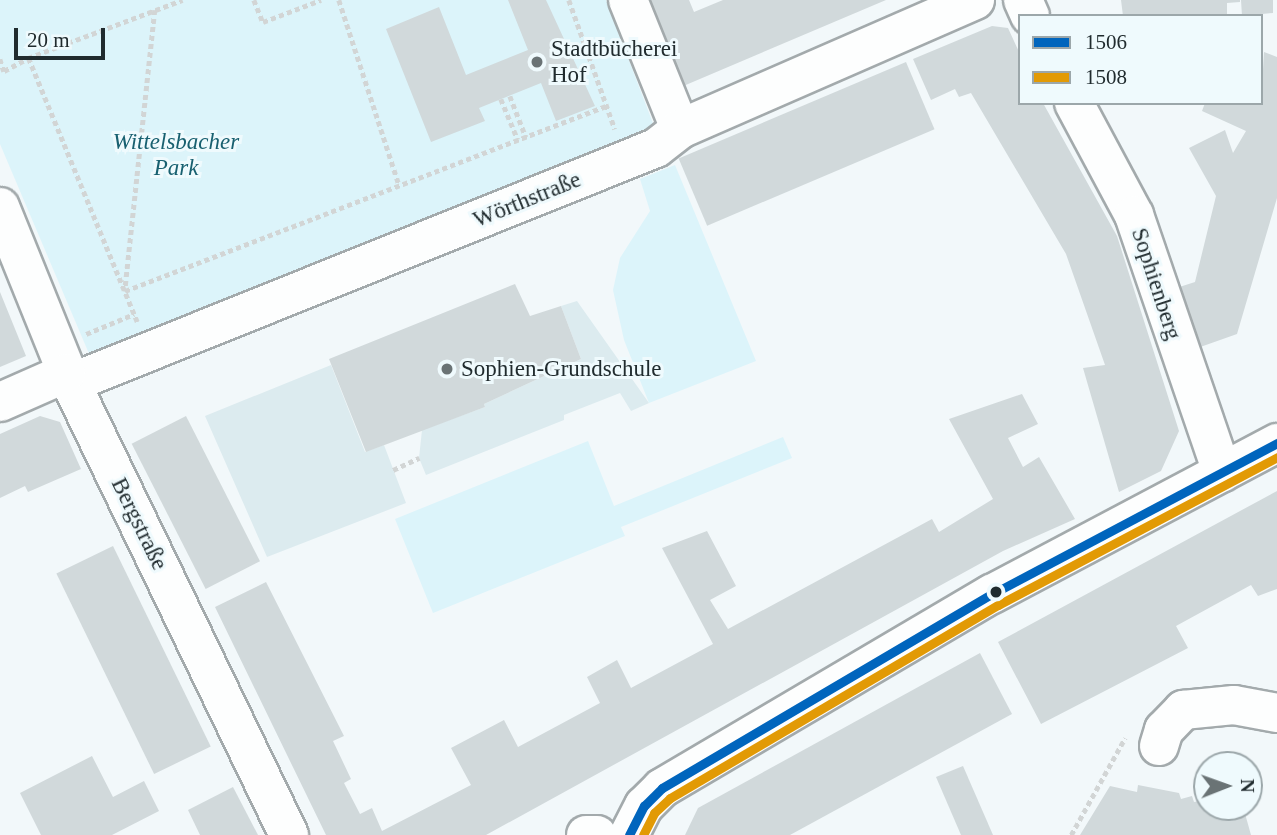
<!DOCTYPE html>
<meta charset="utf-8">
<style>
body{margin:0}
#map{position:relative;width:1277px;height:835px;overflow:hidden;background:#f2f8fa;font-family:Georgia,serif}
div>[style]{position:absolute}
.built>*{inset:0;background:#dcebef}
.green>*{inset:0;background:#dcf4fa}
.building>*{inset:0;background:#d1d9db;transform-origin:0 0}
.path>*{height:4.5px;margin-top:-2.25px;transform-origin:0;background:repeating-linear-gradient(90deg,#d2d5d5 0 5px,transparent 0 8.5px)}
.roads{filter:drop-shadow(2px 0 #a3aaac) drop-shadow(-2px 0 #a3aaac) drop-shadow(0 2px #a3aaac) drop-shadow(0 -2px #a3aaac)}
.minor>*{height:38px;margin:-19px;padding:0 19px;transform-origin:19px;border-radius:19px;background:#fdfefe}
.bus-1>*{height:9px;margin:-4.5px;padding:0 4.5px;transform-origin:4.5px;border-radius:4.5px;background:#0065bd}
.bus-2>*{height:9px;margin:-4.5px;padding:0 4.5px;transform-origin:4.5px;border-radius:4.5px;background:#e29a05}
.dots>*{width:19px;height:19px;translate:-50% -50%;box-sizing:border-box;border:4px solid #effafd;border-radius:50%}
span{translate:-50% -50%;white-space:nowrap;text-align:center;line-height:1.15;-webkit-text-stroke:6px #effafd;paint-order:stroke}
.poi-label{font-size:23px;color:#202b2e}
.left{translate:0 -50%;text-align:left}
.park-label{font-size:23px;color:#186070;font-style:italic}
.street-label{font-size:23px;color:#202b2e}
.legend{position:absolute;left:1018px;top:14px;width:245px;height:91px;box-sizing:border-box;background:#effafd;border:2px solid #9ca7aa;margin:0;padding:9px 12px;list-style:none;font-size:21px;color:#202b2e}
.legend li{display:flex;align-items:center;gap:14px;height:35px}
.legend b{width:35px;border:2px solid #9ca7aa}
.north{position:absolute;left:1193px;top:751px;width:70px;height:70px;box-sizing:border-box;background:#effafd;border:2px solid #9ca7aa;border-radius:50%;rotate:89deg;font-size:19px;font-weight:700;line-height:28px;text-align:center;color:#202b2e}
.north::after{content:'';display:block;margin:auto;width:24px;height:32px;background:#6a7375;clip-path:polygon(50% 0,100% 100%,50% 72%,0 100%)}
.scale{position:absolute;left:14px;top:28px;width:91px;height:32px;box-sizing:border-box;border:4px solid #202b2e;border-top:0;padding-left:9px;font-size:21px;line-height:24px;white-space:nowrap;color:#202b2e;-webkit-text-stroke:5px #effafd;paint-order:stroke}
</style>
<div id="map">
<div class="built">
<i style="clip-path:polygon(577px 301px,649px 403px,631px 411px,620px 393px,564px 415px,564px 420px,426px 475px,419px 458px,422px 430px,485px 407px,484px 404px,581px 359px,561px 306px)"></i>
<i style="clip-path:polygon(331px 365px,365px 452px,384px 445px,406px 503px,267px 557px,205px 416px)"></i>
</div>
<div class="green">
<i style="clip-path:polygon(0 0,606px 0,654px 126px,90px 356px,0 144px)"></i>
<i style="clip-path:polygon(675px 165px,756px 361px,649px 403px,624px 340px,613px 290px,620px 258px,650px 211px,640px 179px)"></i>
<i style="clip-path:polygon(783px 437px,792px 458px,621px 527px,625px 536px,433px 613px,395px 519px,588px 441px,614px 506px)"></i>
</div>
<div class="building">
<i style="clip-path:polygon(508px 0,546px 0,595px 106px,556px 121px,541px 83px,479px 108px,485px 121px,431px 142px,386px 29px,439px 7px,466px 75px,528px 50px)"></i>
<i style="clip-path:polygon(644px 0,689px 0,694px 12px,723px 0,886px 0,681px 87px)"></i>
<i style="clip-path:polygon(1121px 0,1240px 0,1240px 2px,1227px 3px,1227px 16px,1123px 16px)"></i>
<i style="clip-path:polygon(1241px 0,1273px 0,1273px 13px,1242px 16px)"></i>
<i style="clip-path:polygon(992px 26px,1008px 28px,1020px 54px,1020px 103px,1043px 103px,1117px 236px,1179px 431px,1161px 471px,1119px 492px,1083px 368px,1105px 365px,1066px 254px,971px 93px,959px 97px,955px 89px,931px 100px,913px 59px)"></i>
<i style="clip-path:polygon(1264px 52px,1277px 57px,1277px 198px,1237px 334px,1189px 351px,1170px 290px,1195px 282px,1216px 196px,1189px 148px,1225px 130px,1233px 153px,1246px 131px,1202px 111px,1205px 103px,1261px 103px)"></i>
<i style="left:906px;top:62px;width:73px;height:247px;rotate:67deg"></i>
<i style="clip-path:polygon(515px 284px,530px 316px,561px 306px,581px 359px,484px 404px,485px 407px,366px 452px,329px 359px)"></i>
<i style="clip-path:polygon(0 292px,26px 356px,0 367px)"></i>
<i style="clip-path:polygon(1022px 394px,1038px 424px,1008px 438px,1023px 467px,1039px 457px,1075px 519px,1003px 551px,486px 835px,326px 835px,215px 607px,266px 582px,344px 736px,333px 741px,351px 779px,344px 783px,360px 814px,372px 808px,382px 831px,471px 785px,451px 748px,504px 720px,518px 747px,600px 703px,587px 677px,617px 660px,631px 688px,713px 644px,662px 548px,707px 531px,736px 586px,710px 600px,728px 629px,932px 519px,939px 532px,993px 499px,949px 419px)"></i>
<i style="clip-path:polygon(40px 416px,60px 422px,81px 469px,28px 492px,25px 486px,0 498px,0 434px)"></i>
<i style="left:186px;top:416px;width:163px;height:61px;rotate:63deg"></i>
<i style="clip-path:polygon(1277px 491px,1277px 589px,1258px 596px,1251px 585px,1176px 626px,1188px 648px,1041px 724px,998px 642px)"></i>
<i style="left:113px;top:546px;width:223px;height:63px;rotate:64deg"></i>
<i style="clip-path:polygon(980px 653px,1012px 714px,790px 835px,685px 835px,698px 808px)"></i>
<i style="clip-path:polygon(92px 756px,113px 797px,144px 781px,159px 811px,112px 835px,41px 835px,20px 793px)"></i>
<i style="clip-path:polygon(963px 766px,993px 835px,961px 835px,936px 777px)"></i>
<i style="clip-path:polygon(1138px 785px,1179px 793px,1181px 799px,1192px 796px,1194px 802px,1205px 800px,1207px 807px,1244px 810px,1251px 835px,1080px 835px,1110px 786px,1137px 792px)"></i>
<i style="clip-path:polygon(233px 787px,258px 835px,200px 835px,188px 810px)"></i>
</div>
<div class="path">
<i style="left:254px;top:0;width:24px;rotate:68deg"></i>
<i style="left:263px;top:22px;width:62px;rotate:-20.8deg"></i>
<i style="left:339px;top:0;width:194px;rotate:72deg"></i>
<i style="left:569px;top:0;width:137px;rotate:70.4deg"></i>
<i style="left:155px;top:10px;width:283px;rotate:96.1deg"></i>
<i style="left:125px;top:291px;width:515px;rotate:-21.04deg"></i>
<i style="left:0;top:59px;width:13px;rotate:72deg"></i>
<i style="left:4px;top:71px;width:27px;rotate:-28deg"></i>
<i style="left:510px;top:96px;width:44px;rotate:68.7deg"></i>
<i style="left:501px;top:99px;width:44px;rotate:67.5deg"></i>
<i style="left:137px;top:322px;width:286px;rotate:-112.4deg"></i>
<i style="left:28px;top:58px;width:165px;rotate:-20.6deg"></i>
<i style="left:86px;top:334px;width:52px;rotate:-22.6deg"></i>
<i style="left:393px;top:470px;width:29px;rotate:-25deg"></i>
<i style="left:1071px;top:835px;width:111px;rotate:-60.9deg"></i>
</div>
<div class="roads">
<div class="minor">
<i style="left:628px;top:0;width:139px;rotate:68deg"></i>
<i style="left:1023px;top:0;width:17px;rotate:66deg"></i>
<i style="left:1074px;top:103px;width:127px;rotate:61.8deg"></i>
<i style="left:1134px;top:215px;width:272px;rotate:71.1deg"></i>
<i style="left:0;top:207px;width:190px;rotate:68deg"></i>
<i style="left:71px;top:383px;width:502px;rotate:64.25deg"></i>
<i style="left:71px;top:383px;width:630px;rotate:-21.89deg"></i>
<i style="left:656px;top:148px;width:31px;rotate:-38deg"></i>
<i style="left:680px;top:129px;width:322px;rotate:-23.6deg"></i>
<i style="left:0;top:402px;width:72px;rotate:-23.7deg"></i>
<i style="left:1159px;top:746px;width:17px;rotate:-73deg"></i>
<i style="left:1164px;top:730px;width:28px;rotate:-46deg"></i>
<i style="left:1183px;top:710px;width:51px;rotate:-5.6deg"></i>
<i style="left:1234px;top:705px;width:44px;rotate:10.5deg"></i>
<i style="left:586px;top:835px;width:11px"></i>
<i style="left:629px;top:835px;width:33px;rotate:-63deg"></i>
<i style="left:644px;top:806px;width:25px;rotate:-45deg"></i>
<i style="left:662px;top:788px;width:383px;rotate:-30.5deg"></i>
<i style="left:992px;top:594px;width:323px;rotate:-27.9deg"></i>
</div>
</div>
<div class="bus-1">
<i style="left:629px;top:835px;width:33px;rotate:-63deg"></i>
<i style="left:644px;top:806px;width:25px;rotate:-45deg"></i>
<i style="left:662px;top:788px;width:383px;rotate:-30.5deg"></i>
<i style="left:992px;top:594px;width:323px;rotate:-27.9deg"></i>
</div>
<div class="bus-2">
<i style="left:643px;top:835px;width:25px;rotate:-63deg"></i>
<i style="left:654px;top:813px;width:22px;rotate:-43deg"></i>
<i style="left:670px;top:798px;width:381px;rotate:-30.5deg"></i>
<i style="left:998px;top:605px;width:316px;rotate:-27.9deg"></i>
</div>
<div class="dots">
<i style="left:537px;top:62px;background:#6a7375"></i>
<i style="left:447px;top:369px;background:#6a7375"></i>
<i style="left:996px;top:592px;background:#202b2e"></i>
</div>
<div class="poi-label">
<span class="left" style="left:551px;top:62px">Stadtbücherei<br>Hof</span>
<span class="left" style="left:461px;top:369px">Sophien-Grundschule</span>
</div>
<div class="park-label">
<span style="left:176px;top:155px">Wittelsbacher<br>Park</span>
</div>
<div class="street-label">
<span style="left:527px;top:200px;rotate:-22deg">Wörthstraße</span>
<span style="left:1156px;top:284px;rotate:72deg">Sophienberg</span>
<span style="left:139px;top:524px;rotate:64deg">Bergstraße</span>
</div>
<ul class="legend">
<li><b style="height:9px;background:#0065bd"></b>1506</li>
<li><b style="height:9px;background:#e29a05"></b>1508</li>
</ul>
<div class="north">N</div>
<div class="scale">20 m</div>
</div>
